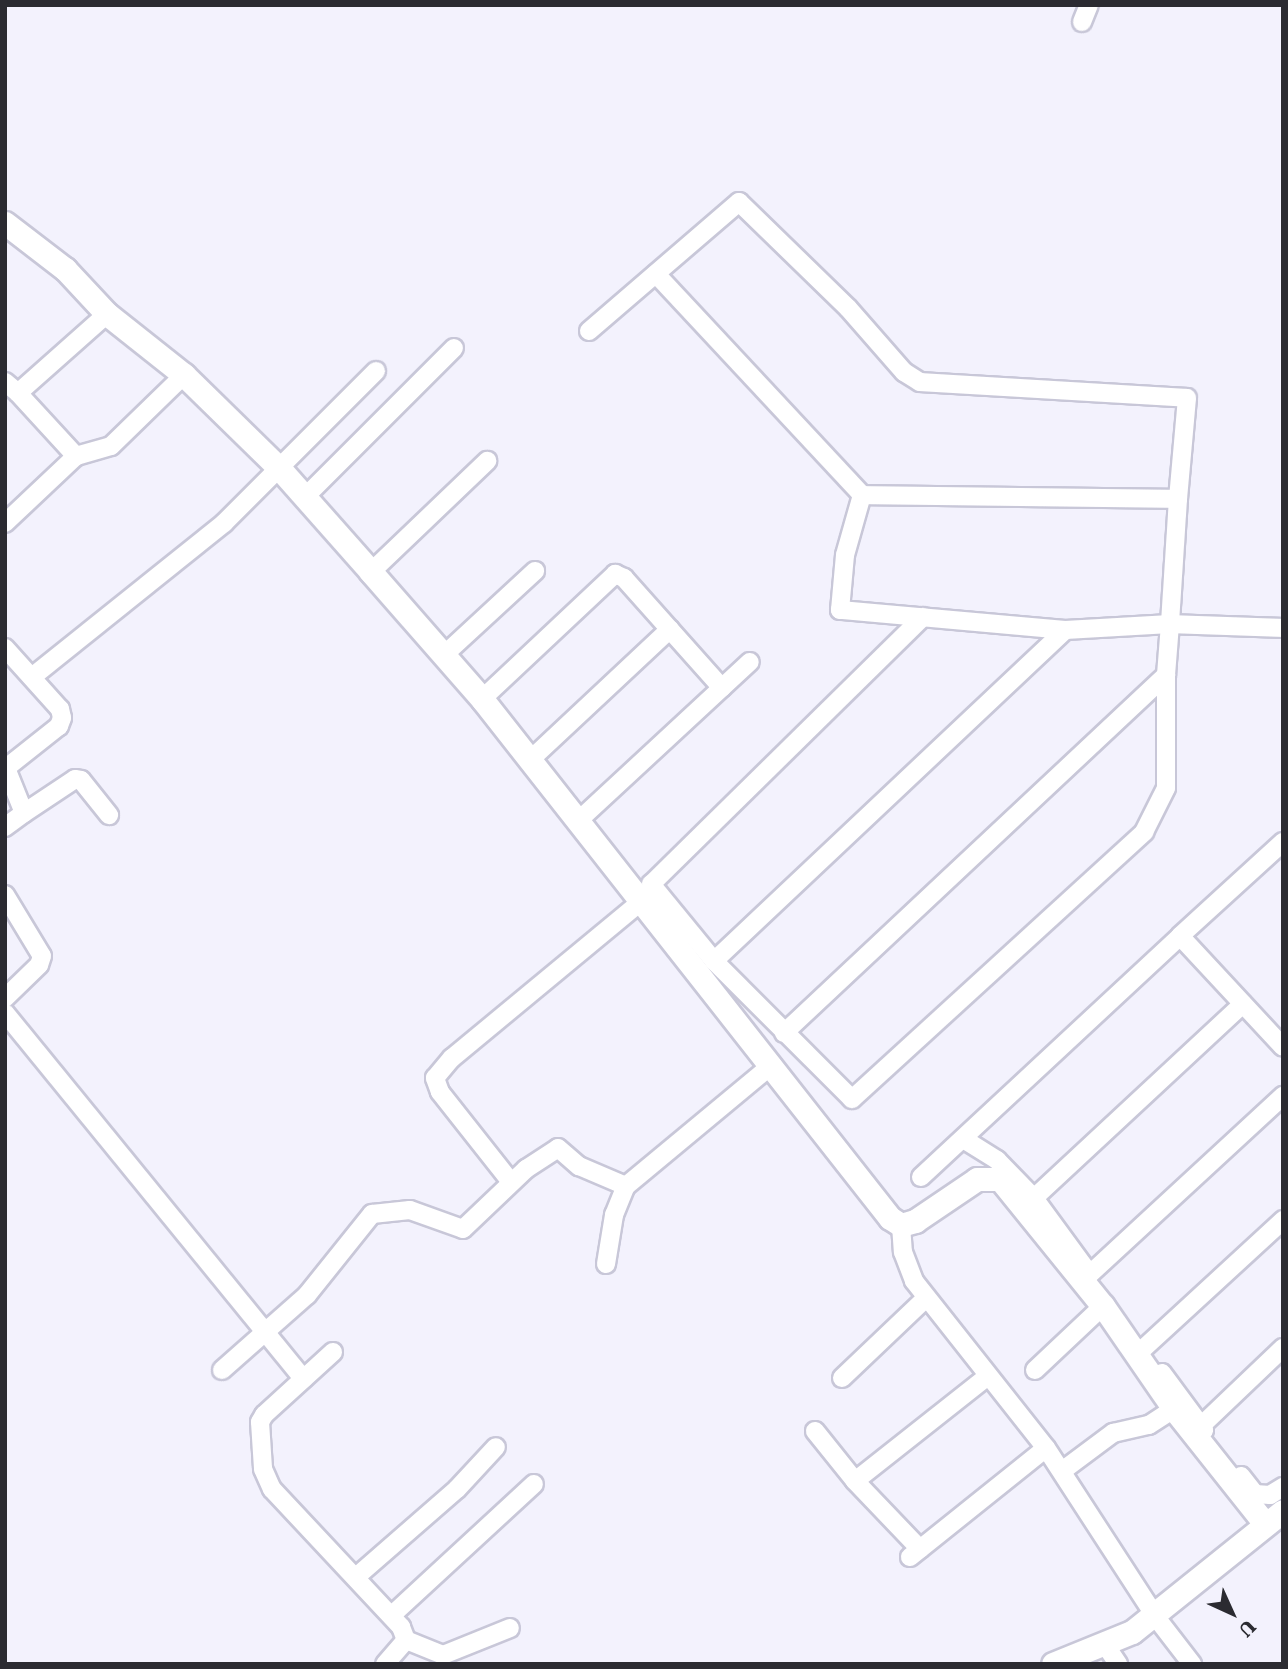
<!DOCTYPE html>
<style>
body{margin:0}
#map{position:relative;width:1288px;height:1669px;overflow:hidden;background:#f3f2fd;font-family:"Roboto Serif",serif}
div>[style]{position:absolute}
.roads{filter:drop-shadow(2px 0 #c8c7d8) drop-shadow(-2px 0 #c8c7d8) drop-shadow(0 2px #c8c7d8) drop-shadow(0 -2px #c8c7d8)}
.minor>*{height:18px;margin:-9px;padding:0 9px;transform-origin:9px;border-radius:9px;background:#fff}
.tertiary>*{height:23px;margin:-11.5px;padding:0 11.5px;transform-origin:11.5px;border-radius:11.5px;background:#fff}
span{translate:-50% -50%;white-space:nowrap;text-align:center;line-height:1.15;-webkit-text-stroke:7px #f3f2fd;paint-order:stroke}
.frame{position:absolute;inset:0;border:7px solid #2b2b31;pointer-events:none}
.north{position:absolute;left:1197px;top:1578px;width:70px;height:70px;-webkit-text-stroke:5px #f3f2fd;paint-order:stroke;rotate:135deg;font-size:19px;font-weight:700;line-height:28px;text-align:center;color:#2b2b31}
.north::after{content:'';display:block;margin:auto;width:24px;height:32px;background:#2b2b31;clip-path:polygon(50% 0,100% 100%,50% 72%,0 100%)}
</style>
<div id="map">
<div class="roads">
<div class="minor">
<i style="left:1082px;top:22px;width:18px;rotate:-68deg"></i>
<i style="left:656px;top:274px;width:302px;rotate:47deg"></i>
<i style="left:589px;top:331px;width:198px;rotate:-40.7deg"></i>
<i style="left:739px;top:202px;width:152px;rotate:44.2deg"></i>
<i style="left:848px;top:308px;width:85px;rotate:48.8deg"></i>
<i style="left:904px;top:372px;width:19px;rotate:32deg"></i>
<i style="left:920px;top:382px;width:267px;rotate:3.4deg"></i>
<i style="left:1187px;top:398px;width:101px;rotate:95.1deg"></i>
<i style="left:5px;top:382px;width:17px;rotate:40deg"></i>
<i style="left:18px;top:393px;width:119px;rotate:-41.6deg"></i>
<i style="left:18px;top:393px;width:86px;rotate:47.4deg"></i>
<i style="left:304px;top:498px;width:212px;rotate:-45deg"></i>
<i style="left:5px;top:523px;width:98px;rotate:-43.3deg"></i>
<i style="left:76px;top:456px;width:36px;rotate:-16deg"></i>
<i style="left:111px;top:446px;width:102px;rotate:-44.2deg"></i>
<i style="left:371px;top:572px;width:161px;rotate:-43.7deg"></i>
<i style="left:923px;top:617px;width:381px;rotate:135.5deg"></i>
<i style="left:651px;top:884px;width:99px;rotate:50.7deg"></i>
<i style="left:714px;top:961px;width:195px;rotate:45deg"></i>
<i style="left:852px;top:1099px;width:396px;rotate:-42.4deg"></i>
<i style="left:1144px;top:832px;width:49px;rotate:-63.4deg"></i>
<i style="left:1166px;top:788px;width:113px;rotate:-90deg"></i>
<i style="left:5px;top:648px;width:82px;rotate:48deg"></i>
<i style="left:60px;top:709px;width:9px;rotate:77deg"></i>
<i style="left:62px;top:718px;width:9px;rotate:111deg"></i>
<i style="left:59px;top:726px;width:68px;rotate:141.6deg"></i>
<i style="left:6px;top:768px;width:48px;rotate:68.2deg"></i>
<i style="left:24px;top:813px;width:24px;rotate:144deg"></i>
<i style="left:444px;top:655px;width:124px;rotate:-42.7deg"></i>
<i style="left:32px;top:677px;width:246px;rotate:-38.7deg"></i>
<i style="left:224px;top:523px;width:215px;rotate:-45deg"></i>
<i style="left:482px;top:699px;width:183px;rotate:-43.2deg"></i>
<i style="left:615px;top:574px;width:10px;rotate:24deg"></i>
<i style="left:624px;top:578px;width:147px;rotate:48.3deg"></i>
<i style="left:529px;top:761px;width:193px;rotate:-43.1deg"></i>
<i style="left:24px;top:813px;width:61px;rotate:-33.7deg"></i>
<i style="left:75px;top:779px;width:6px;rotate:9deg"></i>
<i style="left:81px;top:780px;width:45px;rotate:51.3deg"></i>
<i style="left:578px;top:821px;width:234px;rotate:-42.8deg"></i>
<i style="left:1283px;top:842px;width:139px;rotate:137.6deg"></i>
<i style="left:1180px;top:936px;width:151px;rotate:47.1deg"></i>
<i style="left:5px;top:895px;width:71px;rotate:58.8deg"></i>
<i style="left:42px;top:956px;width:9px;rotate:108deg"></i>
<i style="left:39px;top:965px;width:47px;rotate:135.9deg"></i>
<i style="left:714px;top:961px;width:482px;rotate:-43.3deg"></i>
<i style="left:5px;top:1013px;width:472px;rotate:50.8deg"></i>
<i style="left:784px;top:1033px;width:524px;rotate:-43.14deg"></i>
<i style="left:1166px;top:675px;width:51px;rotate:-85.5deg"></i>
<i style="left:1170px;top:624px;width:105px;rotate:176.7deg"></i>
<i style="left:1065px;top:630px;width:226px;rotate:-174.9deg"></i>
<i style="left:840px;top:610px;width:55px;rotate:-84.8deg"></i>
<i style="left:845px;top:555px;width:62px;rotate:-74.2deg"></i>
<i style="left:862px;top:495px;width:316px;rotate:0.7deg"></i>
<i style="left:1178px;top:499px;width:125px;rotate:93.7deg"></i>
<i style="left:1170px;top:624px;width:113px;rotate:2deg"></i>
<i style="left:965px;top:1140px;width:38px;rotate:32deg"></i>
<i style="left:997px;top:1160px;width:53px;rotate:45.8deg"></i>
<i style="left:1034px;top:1198px;width:88px;rotate:53.8deg"></i>
<i style="left:921px;top:1177px;width:354px;rotate:-42.9deg"></i>
<i style="left:511px;top:1182px;width:115px;rotate:-128.3deg"></i>
<i style="left:440px;top:1092px;width:15px;rotate:-110deg"></i>
<i style="left:435px;top:1078px;width:26px;rotate:-50deg"></i>
<i style="left:452px;top:1058px;width:248px;rotate:-39.6deg"></i>
<i style="left:1034px;top:1198px;width:285px;rotate:-42.9deg"></i>
<i style="left:901px;top:1225px;width:27px;rotate:86deg"></i>
<i style="left:903px;top:1252px;width:31px;rotate:69deg"></i>
<i style="left:914px;top:1281px;width:213px;rotate:51.7deg"></i>
<i style="left:1046px;top:1448px;width:200px;rotate:57deg"></i>
<i style="left:1155px;top:1616px;width:61px;rotate:52.4deg"></i>
<i style="left:606px;top:1264px;width:50px;rotate:-80.7deg"></i>
<i style="left:614px;top:1215px;width:31px;rotate:-68deg"></i>
<i style="left:626px;top:1186px;width:190px;rotate:-39.7deg"></i>
<i style="left:1090px;top:1274px;width:263px;rotate:-42.7deg"></i>
<i style="left:1144px;top:1348px;width:189px;rotate:-42.6deg"></i>
<i style="left:333px;top:1352px;width:93px;rotate:137.6deg"></i>
<i style="left:264px;top:1415px;width:8px;rotate:120deg"></i>
<i style="left:260px;top:1422px;width:47px;rotate:86.3deg"></i>
<i style="left:263px;top:1469px;width:22px;rotate:66deg"></i>
<i style="left:272px;top:1489px;width:189px;rotate:46.9deg"></i>
<i style="left:401px;top:1627px;width:14px;rotate:69deg"></i>
<i style="left:406px;top:1640px;width:32px;rotate:131deg"></i>
<i style="left:222px;top:1370px;width:113px;rotate:-41.4deg"></i>
<i style="left:307px;top:1295px;width:104px;rotate:-51.3deg"></i>
<i style="left:372px;top:1214px;width:38px;rotate:-6deg"></i>
<i style="left:410px;top:1210px;width:56px;rotate:19.7deg"></i>
<i style="left:463px;top:1229px;width:87px;rotate:-43.6deg"></i>
<i style="left:526px;top:1169px;width:38px;rotate:-33deg"></i>
<i style="left:558px;top:1148px;width:28px;rotate:41deg"></i>
<i style="left:579px;top:1166px;width:51px;rotate:23.1deg"></i>
<i style="left:1035px;top:1370px;width:93px;rotate:-43.3deg"></i>
<i style="left:1162px;top:1373px;width:71px;rotate:53.6deg"></i>
<i style="left:842px;top:1378px;width:116px;rotate:-43.6deg"></i>
<i style="left:1201px;top:1426px;width:113px;rotate:-43.6deg"></i>
<i style="left:815px;top:1431px;width:64px;rotate:51.3deg"></i>
<i style="left:1062px;top:1471px;width:64px;rotate:-36.7deg"></i>
<i style="left:1113px;top:1433px;width:37px;rotate:-13deg"></i>
<i style="left:1149px;top:1425px;width:30px;rotate:-33deg"></i>
<i style="left:1241px;top:1476px;width:23px;rotate:52deg"></i>
<i style="left:1255px;top:1494px;width:15px;rotate:4deg"></i>
<i style="left:1270px;top:1495px;width:15px;rotate:-32deg"></i>
<i style="left:920px;top:1549px;width:94px;rotate:-133.7deg"></i>
<i style="left:855px;top:1481px;width:169px;rotate:-38.3deg"></i>
<i style="left:910px;top:1557px;width:174px;rotate:-38.7deg"></i>
<i style="left:356px;top:1577px;width:134px;rotate:-41.1deg"></i>
<i style="left:457px;top:1489px;width:57px;rotate:-47.1deg"></i>
<i style="left:392px;top:1615px;width:193px;rotate:-42.7deg"></i>
<i style="left:406px;top:1640px;width:40px;rotate:22deg"></i>
<i style="left:443px;top:1655px;width:72px;rotate:-21.9deg"></i>
<i style="left:1106px;top:1646px;width:22px;rotate:56deg"></i>
</div>
<div class="tertiary">
<i style="left:5px;top:223px;width:76px;rotate:37.5deg"></i>
<i style="left:65px;top:269px;width:62px;rotate:47deg"></i>
<i style="left:107px;top:314px;width:98px;rotate:38.4deg"></i>
<i style="left:184px;top:375px;width:134px;rotate:44.4deg"></i>
<i style="left:280px;top:469px;width:137px;rotate:48.5deg"></i>
<i style="left:371px;top:572px;width:169px;rotate:48.8deg"></i>
<i style="left:482px;top:699px;width:660px;rotate:51.83deg"></i>
<i style="left:890px;top:1218px;width:13px;rotate:32deg"></i>
<i style="left:901px;top:1225px;width:15px;rotate:-16deg"></i>
<i style="left:915px;top:1221px;width:75px;rotate:-34.1deg"></i>
<i style="left:977px;top:1179px;width:23px"></i>
<i style="left:1000px;top:1179px;width:164px;rotate:51deg"></i>
<i style="left:1103px;top:1306px;width:125px;rotate:55.4deg"></i>
<i style="left:1174px;top:1409px;width:147px;rotate:51.6deg"></i>
<i style="left:1053px;top:1664px;width:85px;rotate:-22.1deg"></i>
<i style="left:1132px;top:1632px;width:193px;rotate:-38.7deg"></i>
</div>
</div>
<div class="frame"></div>
<div class="north">U</div>
</div>
